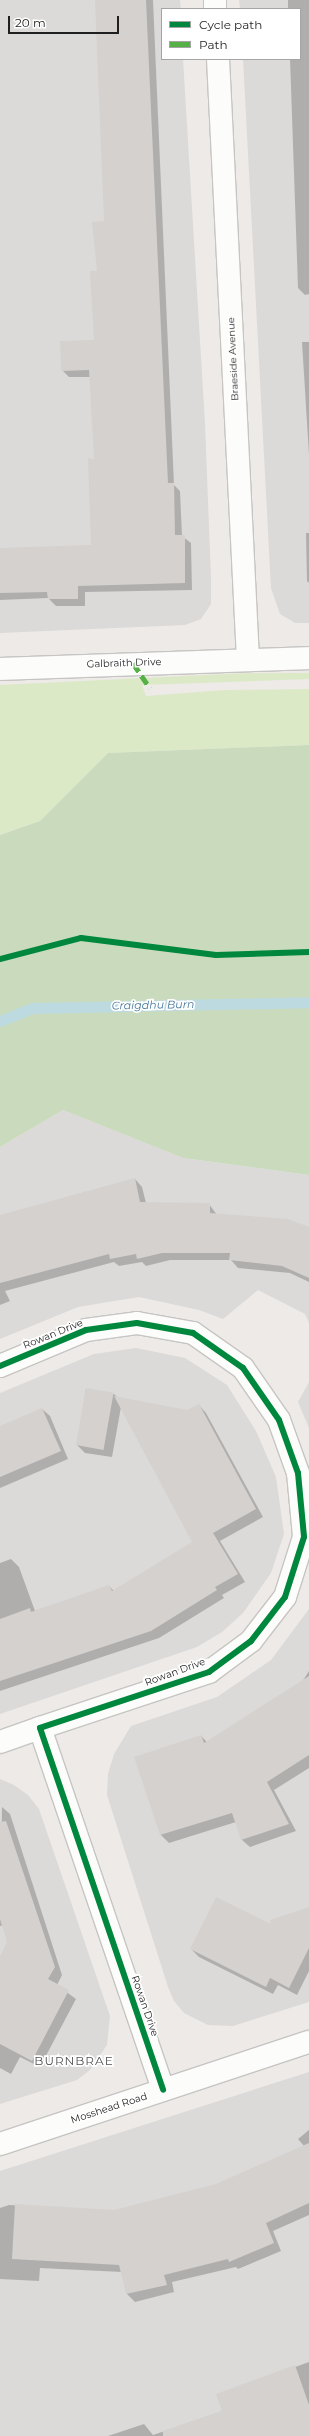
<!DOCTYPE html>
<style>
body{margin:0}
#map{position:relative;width:309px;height:2436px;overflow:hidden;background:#edeae7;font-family:Montserrat,sans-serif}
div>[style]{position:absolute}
.residential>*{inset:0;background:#dcdad9}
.grass>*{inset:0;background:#dbe9c7}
.forest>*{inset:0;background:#cadbbd}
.shadow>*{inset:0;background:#0003}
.stream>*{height:11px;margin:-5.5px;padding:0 5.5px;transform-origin:5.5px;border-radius:5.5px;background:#bcdadf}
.building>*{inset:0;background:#d4d1ce;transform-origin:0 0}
.roads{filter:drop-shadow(1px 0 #c6c5c3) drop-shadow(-1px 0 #c6c5c3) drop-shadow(0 1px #c6c5c3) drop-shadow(0 -1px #c6c5c3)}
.minor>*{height:22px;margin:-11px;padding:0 11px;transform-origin:11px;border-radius:11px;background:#fcfcfb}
.quiet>*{height:5px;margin-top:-2.5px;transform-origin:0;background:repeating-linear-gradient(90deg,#55b145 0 10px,transparent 0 15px)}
.cycleway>*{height:6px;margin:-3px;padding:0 3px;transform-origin:3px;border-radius:3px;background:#00873e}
span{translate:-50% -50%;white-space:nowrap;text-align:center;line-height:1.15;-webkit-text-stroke:3.5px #fff;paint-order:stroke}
.street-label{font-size:10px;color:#1f1f1f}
.water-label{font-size:11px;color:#47779c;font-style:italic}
.quarter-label{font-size:12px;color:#525252;letter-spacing:1px}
.legend{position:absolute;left:161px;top:8px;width:140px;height:52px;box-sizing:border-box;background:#fff;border:1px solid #a5a5a5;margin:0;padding:5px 7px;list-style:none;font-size:12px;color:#1f1f1f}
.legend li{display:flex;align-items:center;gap:8px;height:20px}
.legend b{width:20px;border:1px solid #a5a5a5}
.scale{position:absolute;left:8px;top:16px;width:111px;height:18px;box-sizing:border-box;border:2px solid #1f1f1f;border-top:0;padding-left:5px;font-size:12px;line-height:14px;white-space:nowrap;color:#1f1f1f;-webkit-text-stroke:3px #fff;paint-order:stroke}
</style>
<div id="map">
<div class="residential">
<i style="clip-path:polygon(0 0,180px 0,181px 9px,162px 9px,162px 59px,183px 59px,205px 423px,211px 578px,211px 604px,201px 619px,185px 625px,0 633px)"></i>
<i style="clip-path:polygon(239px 0,309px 0,309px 623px,295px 623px,280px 614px,271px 588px,243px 59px,300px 59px,300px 9px,240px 9px)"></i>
<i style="clip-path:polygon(63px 1110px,183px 1158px,309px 1175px,309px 1323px,305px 1314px,258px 1290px,223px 1319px,199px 1310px,139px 1297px,78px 1307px,0 1339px,0 1147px)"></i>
<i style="clip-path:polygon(136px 1348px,185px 1358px,227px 1385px,256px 1431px,276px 1477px,284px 1534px,271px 1573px,243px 1613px,222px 1632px,197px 1647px,0 1714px,0 1393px,94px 1354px)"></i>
<i style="clip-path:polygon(309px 1382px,309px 1428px,298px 1402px)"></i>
<i style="clip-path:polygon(309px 1609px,309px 2002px,233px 2026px,208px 2025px,184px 2013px,174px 2001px,168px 1987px,107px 1795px,108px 1774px,114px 1754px,131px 1726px,217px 1697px,271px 1660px)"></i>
<i style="clip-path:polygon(0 1779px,14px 1785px,28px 1795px,39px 1809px,110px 2016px,107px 2045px,90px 2070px,77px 2080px,0 2104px)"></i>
<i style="clip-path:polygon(309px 2072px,309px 2436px,0 2436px,0 2171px)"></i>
</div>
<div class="grass">
<i style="clip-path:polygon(248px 673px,309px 673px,309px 679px,142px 685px,146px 696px,225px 690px,309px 689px,309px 745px,108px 753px,40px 821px,0 835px,0 685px)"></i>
</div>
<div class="forest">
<i style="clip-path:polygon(309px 745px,309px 1175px,183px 1158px,63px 1110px,0 1147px,0 835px,40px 821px,108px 753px)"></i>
</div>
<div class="shadow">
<i style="clip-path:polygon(96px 0,153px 0,174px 485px,180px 491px,182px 536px,191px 543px,192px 590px,85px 592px,85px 606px,56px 606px,48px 598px,0 600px,0 549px,92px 546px,95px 461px,90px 377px,69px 377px,62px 370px,95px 341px,98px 272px,105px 222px)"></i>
<i style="clip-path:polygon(288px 0,309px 0,309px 294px,305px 295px,298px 288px,290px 59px,300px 59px,300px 9px,288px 9px)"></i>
<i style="clip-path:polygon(302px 342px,309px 342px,309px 455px)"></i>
<i style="clip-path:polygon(306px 533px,309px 533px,309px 583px,307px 581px)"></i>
<i style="clip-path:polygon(135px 1179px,142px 1187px,146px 1203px,209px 1204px,217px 1215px,309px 1228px,309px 1282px,290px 1273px,238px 1268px,231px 1260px,170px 1260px,146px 1266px,142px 1262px,119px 1266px,114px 1262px,5px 1291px,10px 1301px,0 1305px,0 1216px)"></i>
<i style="clip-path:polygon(86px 1389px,114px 1394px,118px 1398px,187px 1411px,199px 1405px,206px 1413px,263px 1517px,220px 1541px,245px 1582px,222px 1595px,224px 1598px,159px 1638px,0 1691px,0 1563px,11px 1559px,19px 1567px,35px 1611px,109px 1586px,114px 1591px,194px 1543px,121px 1407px,112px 1457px,85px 1453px,77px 1445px)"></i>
<i style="clip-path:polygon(42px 1409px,50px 1416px,68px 1459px,0 1488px,0 1427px)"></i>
<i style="clip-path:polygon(309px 1671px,309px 1768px,274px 1790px,296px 1831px,250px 1847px,242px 1840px,236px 1822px,169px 1843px,161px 1835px,136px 1758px,201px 1736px,207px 1742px,302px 1682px)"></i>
<i style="clip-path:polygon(2px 1807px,10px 1814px,62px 1975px,57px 1985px,76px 1999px,40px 2067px,20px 2057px,11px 2074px,0 2068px,0 1958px,20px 1920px,0 1926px)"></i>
<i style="clip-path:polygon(309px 1908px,309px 1971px,297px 1995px,278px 1985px,273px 1994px,199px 1957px,191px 1949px,273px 1926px)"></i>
<i style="clip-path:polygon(309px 2130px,309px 2215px,273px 2231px,281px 2251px,238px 2269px,236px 2267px,172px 2282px,174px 2292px,135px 2302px,127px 2294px,122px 2272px,40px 2268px,39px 2281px,0 2279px,0 2208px,9px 2205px,114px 2211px,217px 2185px,304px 2146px,298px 2139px)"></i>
<i style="clip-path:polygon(309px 2362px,309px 2436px,108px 2436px,144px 2424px,153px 2435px,223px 2411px,217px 2395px)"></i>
</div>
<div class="stream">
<i style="left:0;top:1021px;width:35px;rotate:-22deg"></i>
<i style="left:33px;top:1008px;width:276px;rotate:-1.2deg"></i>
</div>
<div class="building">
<i style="clip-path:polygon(95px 0,146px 0,168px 483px,174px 483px,175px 535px,185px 535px,185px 583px,78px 586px,78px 599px,48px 599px,47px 592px,0 593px,0 548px,91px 545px,88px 458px,94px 459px,89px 370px,61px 371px,60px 341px,94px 340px,90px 271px,97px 271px,92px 222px,104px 221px)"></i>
<i style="clip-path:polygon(135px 1178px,140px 1202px,210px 1203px,210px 1213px,288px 1219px,309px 1227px,309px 1278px,282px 1266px,229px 1260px,230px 1253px,162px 1253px,137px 1259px,136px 1254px,110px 1259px,109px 1254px,0 1283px,0 1215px)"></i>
<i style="left:86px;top:1388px;width:28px;height:58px;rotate:10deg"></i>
<i style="clip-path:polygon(114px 1396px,187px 1410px,199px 1404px,256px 1509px,213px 1533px,238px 1574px,215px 1587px,217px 1590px,151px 1631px,0 1681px,0 1619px,30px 1608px,31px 1612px,109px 1585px,112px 1591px,192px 1542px)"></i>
<i style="clip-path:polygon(42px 1408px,61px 1451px,0 1477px,0 1426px)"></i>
<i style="clip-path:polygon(309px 1676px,309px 1755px,267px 1782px,289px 1824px,241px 1840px,232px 1813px,160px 1835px,134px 1757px,201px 1735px,204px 1743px)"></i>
<i style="clip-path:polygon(6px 1821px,55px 1967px,48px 1979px,69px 1990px,32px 2061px,0 2044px,0 1956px,7px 1942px,0 1919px,0 1822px)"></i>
<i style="clip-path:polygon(216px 1897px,271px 1924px,270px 1920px,309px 1907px,309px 1948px,289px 1988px,270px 1978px,266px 1987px,190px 1949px)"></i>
<i style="clip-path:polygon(309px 2143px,309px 2203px,266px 2223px,274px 2243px,229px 2262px,228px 2259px,164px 2275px,167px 2285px,126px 2294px,119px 2265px,12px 2259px,15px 2204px,114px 2210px,216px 2184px)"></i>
<i style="clip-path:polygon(295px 2365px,309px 2405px,309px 2436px,163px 2436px,163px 2431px,222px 2411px,216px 2394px)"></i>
</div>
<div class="roads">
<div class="minor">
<i style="left:215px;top:0;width:9px;rotate:90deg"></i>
<i style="left:218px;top:59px;width:601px;rotate:87.14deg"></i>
<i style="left:0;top:669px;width:309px;rotate:-2deg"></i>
<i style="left:0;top:1366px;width:93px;rotate:-22.7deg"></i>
<i style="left:86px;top:1330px;width:51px;rotate:-7.8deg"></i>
<i style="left:137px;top:1323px;width:57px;rotate:10.1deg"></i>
<i style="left:193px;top:1333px;width:61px;rotate:35deg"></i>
<i style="left:243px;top:1368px;width:63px;rotate:55.3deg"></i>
<i style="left:279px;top:1420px;width:56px;rotate:70.3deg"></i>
<i style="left:298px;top:1473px;width:64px;rotate:84.6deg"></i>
<i style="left:304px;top:1537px;width:63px;rotate:107.6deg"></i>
<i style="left:285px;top:1597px;width:56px;rotate:127.7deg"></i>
<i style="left:251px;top:1641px;width:52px;rotate:143.6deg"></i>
<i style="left:209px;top:1672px;width:178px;rotate:161.7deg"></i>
<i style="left:40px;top:1728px;width:382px;rotate:71.2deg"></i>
<i style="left:0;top:1742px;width:42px;rotate:-19.3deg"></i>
<i style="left:0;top:2144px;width:325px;rotate:-18.3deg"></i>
</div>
</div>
<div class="quiet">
<i style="left:133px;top:663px;width:30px;rotate:56deg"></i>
</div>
<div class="cycleway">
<i style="left:0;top:959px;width:84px;rotate:-14.5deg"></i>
<i style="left:81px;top:938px;width:136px;rotate:7.2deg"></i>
<i style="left:216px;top:955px;width:93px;rotate:-1.8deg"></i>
<i style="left:0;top:1366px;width:93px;rotate:-22.7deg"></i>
<i style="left:86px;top:1330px;width:51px;rotate:-7.8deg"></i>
<i style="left:137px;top:1323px;width:57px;rotate:10.1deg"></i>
<i style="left:193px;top:1333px;width:61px;rotate:35deg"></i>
<i style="left:243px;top:1368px;width:63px;rotate:55.3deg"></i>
<i style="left:279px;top:1420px;width:56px;rotate:70.3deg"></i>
<i style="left:298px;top:1473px;width:64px;rotate:84.6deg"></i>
<i style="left:304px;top:1537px;width:63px;rotate:107.6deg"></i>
<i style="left:285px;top:1597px;width:56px;rotate:127.7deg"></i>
<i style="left:251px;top:1641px;width:52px;rotate:143.6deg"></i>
<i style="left:209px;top:1672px;width:178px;rotate:161.7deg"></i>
<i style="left:40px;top:1728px;width:382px;rotate:71.2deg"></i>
</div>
<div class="street-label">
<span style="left:233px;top:359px;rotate:-93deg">Braeside Avenue</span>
<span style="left:124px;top:663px;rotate:-2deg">Galbraith Drive</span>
<span style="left:53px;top:1334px;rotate:-22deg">Rowan Drive</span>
<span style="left:175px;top:1672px;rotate:-20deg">Rowan Drive</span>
<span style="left:145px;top:2006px;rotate:71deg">Rowan Drive</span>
<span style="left:109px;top:2108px;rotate:-18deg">Mosshead Road</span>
</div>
<div class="water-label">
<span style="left:153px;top:1005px;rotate:-1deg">Craigdhu Burn</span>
</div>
<div class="quarter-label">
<span style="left:74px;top:2061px">BURNBRAE</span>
</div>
<ul class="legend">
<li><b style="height:5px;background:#00873e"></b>Cycle path</li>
<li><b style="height:5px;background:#55b145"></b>Path</li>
</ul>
<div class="scale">20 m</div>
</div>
